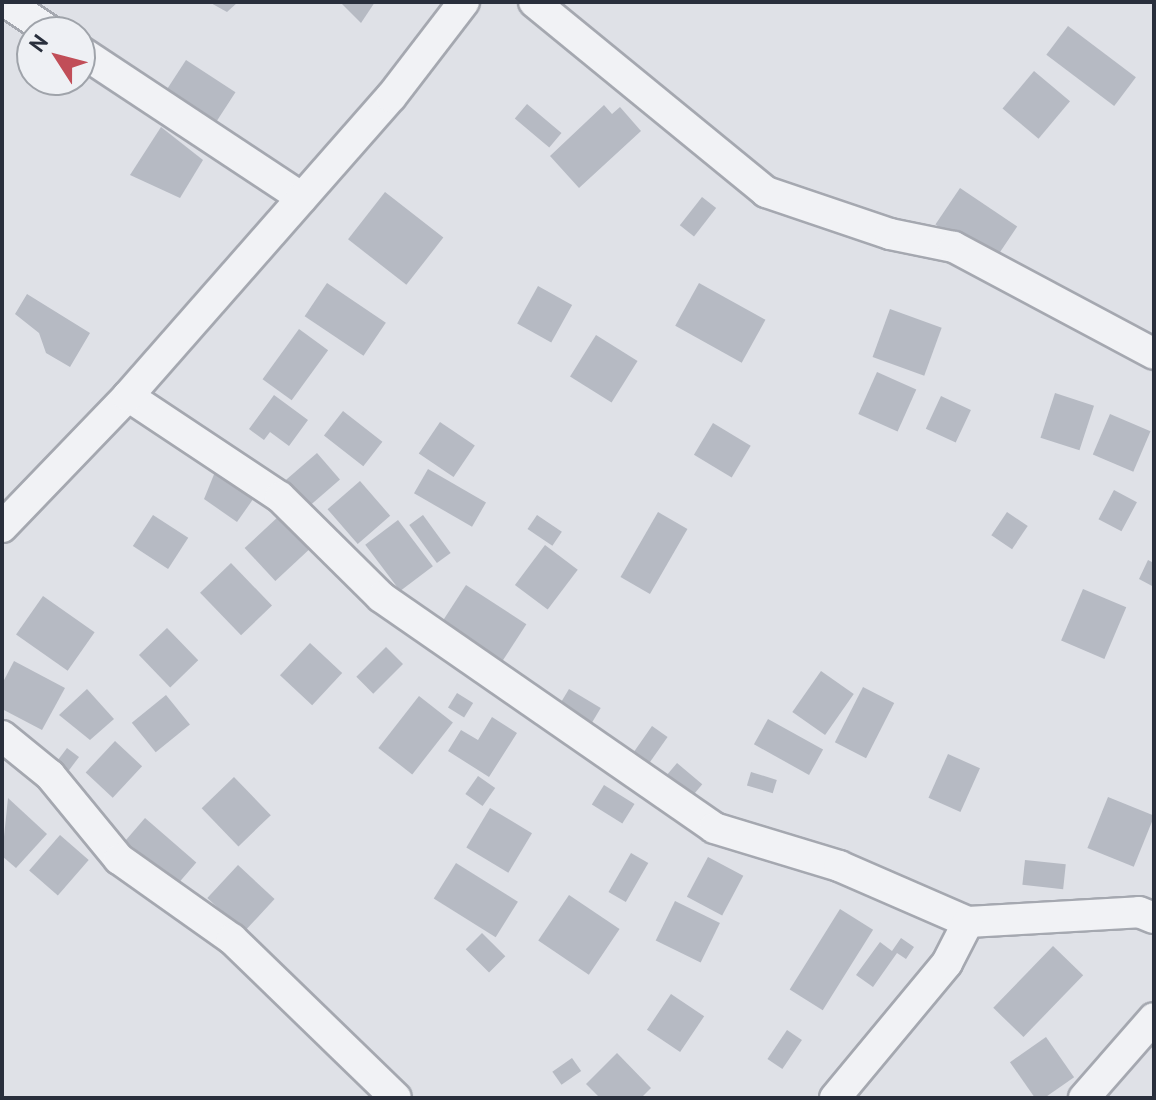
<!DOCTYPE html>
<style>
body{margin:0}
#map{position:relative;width:1156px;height:1100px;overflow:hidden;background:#dfe1e7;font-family:"PT Sans",sans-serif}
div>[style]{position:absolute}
.building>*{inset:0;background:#b6bac3;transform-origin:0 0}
.roads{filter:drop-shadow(2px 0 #a5a8b0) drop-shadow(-2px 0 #a5a8b0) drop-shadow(0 2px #a5a8b0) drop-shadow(0 -2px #a5a8b0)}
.minor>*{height:30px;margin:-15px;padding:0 15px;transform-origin:15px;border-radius:15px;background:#f1f2f5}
span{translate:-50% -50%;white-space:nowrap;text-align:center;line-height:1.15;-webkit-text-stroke:8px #eef0f4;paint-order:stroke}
.frame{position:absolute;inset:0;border:4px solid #292f3c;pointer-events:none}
.north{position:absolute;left:16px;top:16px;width:80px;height:80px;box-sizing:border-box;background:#eef0f4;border:2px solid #9fa3aa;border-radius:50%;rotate:306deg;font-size:22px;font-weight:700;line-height:32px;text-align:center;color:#292f3c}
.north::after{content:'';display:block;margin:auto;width:28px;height:36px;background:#c14e58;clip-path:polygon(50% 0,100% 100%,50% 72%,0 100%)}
</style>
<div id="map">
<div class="building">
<i style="clip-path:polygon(209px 2px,238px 2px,227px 12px)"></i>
<i style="clip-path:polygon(340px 2px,375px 2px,361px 23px)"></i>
<i style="left:1068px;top:26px;width:85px;height:36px;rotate:37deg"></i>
<i style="left:186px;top:60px;width:59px;height:40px;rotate:33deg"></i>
<i style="left:1034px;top:71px;width:47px;height:49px;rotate:40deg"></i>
<i style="left:527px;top:104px;width:45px;height:19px;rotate:40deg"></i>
<i style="clip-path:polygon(604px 105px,612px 114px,620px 107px,641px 131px,579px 188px,550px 156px)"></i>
<i style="clip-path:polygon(161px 127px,203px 160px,180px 198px,130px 175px)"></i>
<i style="left:960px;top:188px;width:69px;height:44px;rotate:34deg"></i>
<i style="left:385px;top:192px;width:74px;height:60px;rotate:38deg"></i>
<i style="left:702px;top:197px;width:18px;height:36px;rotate:38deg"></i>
<i style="left:327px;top:283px;width:71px;height:40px;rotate:34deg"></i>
<i style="left:699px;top:283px;width:76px;height:49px;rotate:29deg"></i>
<i style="left:538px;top:286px;width:39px;height:43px;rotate:29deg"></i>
<i style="clip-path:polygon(27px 294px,90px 333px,70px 367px,46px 353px,39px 333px,15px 314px)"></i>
<i style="left:890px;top:309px;width:55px;height:51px;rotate:20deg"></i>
<i style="left:299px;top:329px;width:36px;height:62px;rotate:36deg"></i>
<i style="left:596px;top:335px;width:49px;height:49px;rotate:32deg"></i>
<i style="left:877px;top:372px;width:43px;height:46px;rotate:24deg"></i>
<i style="left:1055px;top:393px;width:41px;height:47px;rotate:18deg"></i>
<i style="clip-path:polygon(274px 395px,308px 420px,289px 446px,270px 432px,264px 440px,249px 429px)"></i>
<i style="left:941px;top:396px;width:33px;height:36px;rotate:25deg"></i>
<i style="left:343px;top:411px;width:50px;height:31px;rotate:38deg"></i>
<i style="left:1110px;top:414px;width:44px;height:44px;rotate:23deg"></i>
<i style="left:440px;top:422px;width:42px;height:38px;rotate:34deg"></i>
<i style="left:713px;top:423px;width:44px;height:37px;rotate:31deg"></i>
<i style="left:317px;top:453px;width:35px;height:42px;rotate:49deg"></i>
<i style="clip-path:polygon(217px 467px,256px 495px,237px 522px,204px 499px)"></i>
<i style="left:428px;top:469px;width:67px;height:28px;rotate:30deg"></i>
<i style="left:360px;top:481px;width:46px;height:43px;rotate:49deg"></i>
<i style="left:1114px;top:490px;width:26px;height:33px;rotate:28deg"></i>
<i style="left:658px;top:512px;width:34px;height:75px;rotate:30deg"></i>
<i style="left:1007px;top:512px;width:25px;height:28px;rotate:34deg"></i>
<i style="left:153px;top:515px;width:42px;height:37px;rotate:33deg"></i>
<i style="left:423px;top:515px;width:47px;height:17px;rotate:54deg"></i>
<i style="left:537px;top:515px;width:30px;height:17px;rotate:34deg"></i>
<i style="left:279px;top:516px;width:45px;height:47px;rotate:47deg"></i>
<i style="left:398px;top:520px;width:58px;height:41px;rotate:53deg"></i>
<i style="left:545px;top:545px;width:41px;height:50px;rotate:37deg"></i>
<i style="clip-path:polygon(1148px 560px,1154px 563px,1154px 587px,1139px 579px)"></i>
<i style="left:231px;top:563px;width:59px;height:43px;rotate:46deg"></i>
<i style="left:466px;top:585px;width:72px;height:44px;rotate:33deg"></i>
<i style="left:1083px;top:589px;width:47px;height:56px;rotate:23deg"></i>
<i style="left:43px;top:596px;width:63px;height:47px;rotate:35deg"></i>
<i style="left:167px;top:628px;width:45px;height:39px;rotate:46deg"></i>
<i style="left:310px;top:643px;width:44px;height:44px;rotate:43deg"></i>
<i style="left:386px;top:647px;width:24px;height:42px;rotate:45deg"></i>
<i style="clip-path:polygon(14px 661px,65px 688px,42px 730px,2px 709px,2px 684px)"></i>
<i style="left:821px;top:671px;width:40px;height:50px;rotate:35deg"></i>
<i style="left:863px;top:687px;width:35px;height:62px;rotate:27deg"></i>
<i style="clip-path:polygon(87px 689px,114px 719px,90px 740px,59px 715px)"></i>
<i style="left:569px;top:689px;width:37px;height:28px;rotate:31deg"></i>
<i style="left:457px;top:693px;width:19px;height:17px;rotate:32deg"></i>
<i style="left:166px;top:695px;width:38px;height:44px;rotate:51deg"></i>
<i style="left:419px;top:696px;width:43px;height:66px;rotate:38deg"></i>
<i style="clip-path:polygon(492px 717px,517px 733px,489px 777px,448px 751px,461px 730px,478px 740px)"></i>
<i style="left:768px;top:719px;width:63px;height:29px;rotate:29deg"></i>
<i style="left:652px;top:726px;width:19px;height:39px;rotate:35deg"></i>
<i style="left:115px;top:741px;width:37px;height:43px;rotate:43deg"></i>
<i style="left:67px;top:748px;width:15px;height:21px;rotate:37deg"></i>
<i style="left:948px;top:754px;width:35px;height:48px;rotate:24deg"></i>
<i style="left:677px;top:763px;width:33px;height:21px;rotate:40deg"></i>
<i style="left:751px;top:772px;width:27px;height:14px;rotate:17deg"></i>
<i style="left:478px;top:776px;width:21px;height:22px;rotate:35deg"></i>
<i style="left:234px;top:777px;width:53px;height:45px;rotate:46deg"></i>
<i style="left:604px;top:785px;width:36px;height:23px;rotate:32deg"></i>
<i style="left:1108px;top:797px;width:50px;height:55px;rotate:22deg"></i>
<i style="clip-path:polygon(8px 798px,47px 834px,16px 868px,2px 856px)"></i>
<i style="left:490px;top:808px;width:49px;height:46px;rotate:31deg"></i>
<i style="left:145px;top:818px;width:68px;height:30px;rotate:41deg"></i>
<i style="left:60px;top:835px;width:38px;height:47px;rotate:41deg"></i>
<i style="left:631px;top:853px;width:20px;height:45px;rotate:30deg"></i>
<i style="left:708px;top:857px;width:40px;height:45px;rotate:28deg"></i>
<i style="left:1025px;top:860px;width:41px;height:25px;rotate:6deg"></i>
<i style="left:456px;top:863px;width:73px;height:42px;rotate:32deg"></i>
<i style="left:238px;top:865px;width:50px;height:45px;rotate:43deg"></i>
<i style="left:569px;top:895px;width:61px;height:55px;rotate:34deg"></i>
<i style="left:675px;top:901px;width:50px;height:44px;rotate:26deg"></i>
<i style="left:840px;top:909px;width:39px;height:95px;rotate:32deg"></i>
<i style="left:482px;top:933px;width:33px;height:23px;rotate:45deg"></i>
<i style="clip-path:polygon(901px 938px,914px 947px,906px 959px,897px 953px,873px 987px,856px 975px,880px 942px,892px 951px)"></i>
<i style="left:1053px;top:946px;width:42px;height:86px;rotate:44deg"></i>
<i style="left:671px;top:994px;width:40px;height:43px;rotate:34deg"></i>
<i style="left:787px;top:1030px;width:18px;height:35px;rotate:34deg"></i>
<i style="left:1046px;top:1037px;width:49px;height:44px;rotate:55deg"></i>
<i style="clip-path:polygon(617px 1053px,651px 1088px,641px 1098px,600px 1098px,586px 1084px)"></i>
<i style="left:572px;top:1058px;width:16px;height:24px;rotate:55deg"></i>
</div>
<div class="roads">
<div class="minor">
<i style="left:6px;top:2px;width:54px;rotate:33.7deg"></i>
<i style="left:534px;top:2px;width:300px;rotate:39.3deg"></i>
<i style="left:766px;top:192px;width:131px;rotate:18.7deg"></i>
<i style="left:890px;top:234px;width:65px;rotate:11.5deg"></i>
<i style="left:954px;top:247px;width:227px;rotate:28.1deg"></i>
<i style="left:80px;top:51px;width:266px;rotate:33.5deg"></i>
<i style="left:128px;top:396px;width:182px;rotate:33.6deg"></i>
<i style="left:280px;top:497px;width:142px;rotate:44.7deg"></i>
<i style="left:381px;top:597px;width:405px;rotate:34.7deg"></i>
<i style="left:714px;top:828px;width:131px;rotate:16.9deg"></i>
<i style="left:839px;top:866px;width:141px;rotate:23.5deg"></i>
<i style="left:968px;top:922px;width:171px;rotate:-3.3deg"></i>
<i style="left:1139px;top:912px;width:16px;rotate:22deg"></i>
<i style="left:2px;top:527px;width:182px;rotate:-46.1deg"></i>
<i style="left:128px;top:396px;width:398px;rotate:-48.7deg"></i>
<i style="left:391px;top:97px;width:120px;rotate:-52.5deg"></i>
<i style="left:2px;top:736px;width:62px;rotate:39.1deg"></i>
<i style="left:50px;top:775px;width:109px;rotate:50.6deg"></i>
<i style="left:119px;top:859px;width:138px;rotate:35.3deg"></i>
<i style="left:232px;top:939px;width:228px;rotate:44.1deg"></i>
<i style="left:835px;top:1098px;width:175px;rotate:-50.3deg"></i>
<i style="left:947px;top:963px;width:46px;rotate:-62.9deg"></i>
<i style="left:1084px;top:1098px;width:106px;rotate:-48.8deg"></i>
</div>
</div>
<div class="frame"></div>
<div class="north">N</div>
</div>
